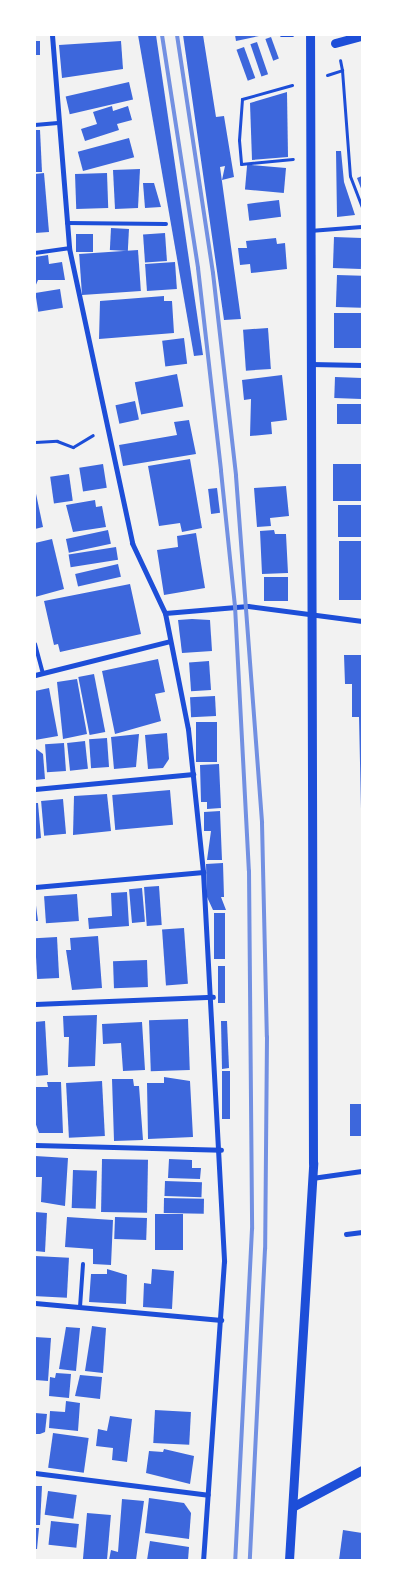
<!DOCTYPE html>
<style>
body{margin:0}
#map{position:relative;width:397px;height:1595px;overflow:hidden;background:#f2f2f2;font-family:"Work Sans",sans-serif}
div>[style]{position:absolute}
.building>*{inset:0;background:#3d67dc;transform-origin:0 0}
.path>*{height:3px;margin:-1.5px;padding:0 1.5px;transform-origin:1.5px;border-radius:1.5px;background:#1d4ed8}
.service>*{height:4px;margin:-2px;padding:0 2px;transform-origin:2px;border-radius:2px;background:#1d4ed8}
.minor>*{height:5px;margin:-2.5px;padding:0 2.5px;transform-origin:2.5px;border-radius:2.5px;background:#1d4ed8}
.tertiary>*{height:9px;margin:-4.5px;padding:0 4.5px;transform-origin:4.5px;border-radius:4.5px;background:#1d4ed8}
.rail>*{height:4px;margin:-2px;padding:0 2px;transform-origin:2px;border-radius:2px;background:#7290e2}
span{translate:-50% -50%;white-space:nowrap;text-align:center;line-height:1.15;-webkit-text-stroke:4px #fff;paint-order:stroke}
.frame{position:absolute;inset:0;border:36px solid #fff;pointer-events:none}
</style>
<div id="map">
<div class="building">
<i style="clip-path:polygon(138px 35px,156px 35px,203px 355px,194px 356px)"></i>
<i style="clip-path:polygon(183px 35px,203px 35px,216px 117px,224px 116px,234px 177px,222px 180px,225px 166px,220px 167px,241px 319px,224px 320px)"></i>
<i style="clip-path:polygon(235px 35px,258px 35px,259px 36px,236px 41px)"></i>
<i style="left:271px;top:37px;width:23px;height:6px;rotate:70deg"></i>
<i style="left:35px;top:41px;width:5px;height:14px"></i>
<i style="clip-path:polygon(121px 41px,123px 69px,62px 78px,59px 45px)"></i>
<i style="left:257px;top:42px;width:34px;height:7px;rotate:71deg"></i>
<i style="left:244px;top:47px;width:33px;height:8px;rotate:70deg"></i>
<i style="left:129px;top:82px;width:18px;height:65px;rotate:77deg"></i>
<i style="clip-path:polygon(287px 92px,288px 157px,252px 160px,250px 103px)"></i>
<i style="clip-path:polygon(112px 106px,113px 111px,128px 106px,132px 120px,117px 124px,119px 130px,85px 141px,81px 129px,97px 124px,93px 112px)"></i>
<i style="clip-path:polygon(35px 130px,40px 130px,42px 172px,35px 172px)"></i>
<i style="left:129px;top:138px;width:20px;height:53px;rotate:75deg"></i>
<i style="clip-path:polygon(336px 151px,341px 151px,344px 182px,355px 215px,337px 217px)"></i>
<i style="left:286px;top:168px;width:25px;height:39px;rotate:95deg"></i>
<i style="clip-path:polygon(140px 169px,138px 208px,115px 209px,113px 170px)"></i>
<i style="clip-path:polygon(44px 173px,49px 232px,35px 233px,35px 174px)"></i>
<i style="left:107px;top:173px;width:35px;height:32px;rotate:88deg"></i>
<i style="clip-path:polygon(362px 176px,362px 191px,357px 178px)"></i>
<i style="clip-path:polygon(143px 183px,154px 183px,161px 207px,145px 208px)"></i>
<i style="left:279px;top:200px;width:17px;height:32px;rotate:83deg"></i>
<i style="left:111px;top:228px;width:18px;height:22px;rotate:3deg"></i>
<i style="left:165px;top:233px;width:28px;height:22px;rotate:86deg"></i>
<i style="left:76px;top:234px;width:17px;height:18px"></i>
<i style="left:334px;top:237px;width:28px;height:31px;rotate:2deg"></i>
<i style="clip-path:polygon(276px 238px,277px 244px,285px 243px,287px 269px,251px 273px,250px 264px,240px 265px,238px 248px,247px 248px,246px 241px)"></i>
<i style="left:138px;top:250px;width:41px;height:59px;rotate:86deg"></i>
<i style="clip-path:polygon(48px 255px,49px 264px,62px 262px,65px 280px,38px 280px,35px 287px,35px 257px)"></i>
<i style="left:175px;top:262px;width:27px;height:30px;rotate:86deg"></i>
<i style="left:337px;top:275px;width:25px;height:32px;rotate:2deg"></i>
<i style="left:60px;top:289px;width:19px;height:25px;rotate:81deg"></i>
<i style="clip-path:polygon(164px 296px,164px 301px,172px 301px,174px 333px,99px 339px,100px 301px)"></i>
<i style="left:362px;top:313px;width:35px;height:28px;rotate:90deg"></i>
<i style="left:268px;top:328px;width:41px;height:25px;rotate:86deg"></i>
<i style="left:184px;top:338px;width:26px;height:22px;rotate:83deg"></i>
<i style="left:177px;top:374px;width:33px;height:43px;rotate:79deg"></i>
<i style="clip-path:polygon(282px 375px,287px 420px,271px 422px,272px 434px,250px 436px,251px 399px,244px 400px,242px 380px)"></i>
<i style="left:335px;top:377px;width:27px;height:21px;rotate:2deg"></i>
<i style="left:135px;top:401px;width:19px;height:20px;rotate:78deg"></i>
<i style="left:337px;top:404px;width:25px;height:20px"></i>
<i style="clip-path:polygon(189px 420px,196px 454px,123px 466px,119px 445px,177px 435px,174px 422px)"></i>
<i style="clip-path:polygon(190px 459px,202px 528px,182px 532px,180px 523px,159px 526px,148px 466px)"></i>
<i style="left:103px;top:464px;width:24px;height:24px;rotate:81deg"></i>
<i style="left:362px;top:464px;width:37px;height:29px;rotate:90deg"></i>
<i style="left:69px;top:474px;width:27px;height:19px;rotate:82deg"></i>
<i style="clip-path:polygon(286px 486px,289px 516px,270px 518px,271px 526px,257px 527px,254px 488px)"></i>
<i style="left:217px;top:488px;width:25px;height:9px;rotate:83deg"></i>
<i style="clip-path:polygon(35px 489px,43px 527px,35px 529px)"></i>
<i style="clip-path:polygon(95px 500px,96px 507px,102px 506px,106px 527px,73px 532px,66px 505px)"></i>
<i style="left:338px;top:505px;width:24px;height:32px"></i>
<i style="left:108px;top:530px;width:14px;height:43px;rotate:78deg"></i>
<i style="clip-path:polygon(274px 530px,275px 534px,286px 534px,288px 573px,262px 574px,260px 531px)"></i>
<i style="clip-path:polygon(196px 533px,205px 588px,164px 595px,157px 550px,178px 547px,177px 536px)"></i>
<i style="clip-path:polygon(52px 539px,64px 589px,35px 597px,35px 543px)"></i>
<i style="left:339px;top:541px;width:23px;height:59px"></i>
<i style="left:116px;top:547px;width:13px;height:48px;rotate:81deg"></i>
<i style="left:118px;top:564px;width:13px;height:44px;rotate:77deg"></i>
<i style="left:264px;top:577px;width:24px;height:24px"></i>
<i style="clip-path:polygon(130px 584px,141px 634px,60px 652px,58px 644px,54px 645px,44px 601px)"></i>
<i style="clip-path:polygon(192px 619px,210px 620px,212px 651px,182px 653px,178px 620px)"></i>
<i style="clip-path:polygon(344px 655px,362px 655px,362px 855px,359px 717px,352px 717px,352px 684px,345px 684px)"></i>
<i style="clip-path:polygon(158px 659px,165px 692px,155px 694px,161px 721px,115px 734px,102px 671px)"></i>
<i style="left:209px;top:661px;width:29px;height:20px;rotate:86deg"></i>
<i style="left:94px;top:674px;width:59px;height:16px;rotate:79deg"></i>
<i style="clip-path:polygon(77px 679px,87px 734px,63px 739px,57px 682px)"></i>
<i style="clip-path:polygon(49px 688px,58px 736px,35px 740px,35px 691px)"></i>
<i style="left:215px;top:696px;width:20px;height:25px;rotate:87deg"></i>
<i style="left:196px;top:722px;width:21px;height:40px"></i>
<i style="clip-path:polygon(167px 733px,169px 759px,163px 768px,148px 769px,145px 735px)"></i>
<i style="clip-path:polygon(139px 734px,136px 767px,114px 769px,111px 737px)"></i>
<i style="left:107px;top:738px;width:29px;height:18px;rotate:86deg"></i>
<i style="left:85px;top:741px;width:28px;height:18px;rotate:84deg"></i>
<i style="left:64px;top:743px;width:28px;height:19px;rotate:86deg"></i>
<i style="clip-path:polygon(35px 748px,43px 754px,45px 779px,35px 780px)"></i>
<i style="clip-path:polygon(219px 764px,221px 808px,207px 809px,207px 802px,201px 802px,200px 765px)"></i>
<i style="left:170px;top:790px;width:35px;height:58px;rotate:85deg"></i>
<i style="clip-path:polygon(107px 794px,111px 831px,73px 835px,74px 796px)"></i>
<i style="left:63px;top:799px;width:35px;height:22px;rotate:85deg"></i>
<i style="clip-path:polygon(35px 803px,38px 803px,41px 838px,35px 839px)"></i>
<i style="clip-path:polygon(220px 811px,222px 860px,207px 860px,211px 831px,204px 831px,204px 812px)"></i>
<i style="clip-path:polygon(223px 863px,224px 897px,221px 897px,226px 910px,213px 910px,207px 897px,206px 864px)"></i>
<i style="left:159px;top:886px;width:39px;height:15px;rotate:86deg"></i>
<i style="left:142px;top:888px;width:34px;height:13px;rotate:85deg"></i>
<i style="clip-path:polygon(127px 892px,129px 926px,89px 929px,88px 918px,112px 916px,111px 893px)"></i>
<i style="left:77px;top:894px;width:27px;height:33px;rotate:86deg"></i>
<i style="clip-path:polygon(35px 898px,38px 921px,35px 921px)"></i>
<i style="left:214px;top:913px;width:11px;height:46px"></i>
<i style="left:184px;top:928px;width:56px;height:22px;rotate:86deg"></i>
<i style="clip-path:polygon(98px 936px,102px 988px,72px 990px,66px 950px,71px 950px,70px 938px)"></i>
<i style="left:57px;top:937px;width:41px;height:22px;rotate:87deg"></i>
<i style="left:147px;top:960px;width:27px;height:34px;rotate:88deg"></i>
<i style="left:218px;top:966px;width:7px;height:37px"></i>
<i style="clip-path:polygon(97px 1015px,95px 1066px,68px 1067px,69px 1037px,64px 1037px,63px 1016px)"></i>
<i style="left:188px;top:1019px;width:51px;height:39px;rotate:88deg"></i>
<i style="clip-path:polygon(45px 1021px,48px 1075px,35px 1076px,35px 1022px)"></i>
<i style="clip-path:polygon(221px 1021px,227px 1021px,229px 1068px,222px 1069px)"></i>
<i style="clip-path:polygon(142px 1022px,145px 1070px,123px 1071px,121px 1043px,103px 1044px,102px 1024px)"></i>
<i style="left:222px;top:1071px;width:8px;height:48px"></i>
<i style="clip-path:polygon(164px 1077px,190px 1081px,193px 1137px,148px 1139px,147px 1083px,164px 1083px)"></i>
<i style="clip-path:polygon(112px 1079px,133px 1079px,134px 1086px,139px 1086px,143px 1140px,114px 1141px)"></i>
<i style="left:102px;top:1081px;width:55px;height:36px;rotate:87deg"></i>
<i style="clip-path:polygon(47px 1082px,61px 1082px,63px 1133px,39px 1133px,35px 1122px,35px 1087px,48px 1087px)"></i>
<i style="left:350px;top:1104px;width:12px;height:32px"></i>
<i style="clip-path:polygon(35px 1156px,68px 1158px,65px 1206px,41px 1202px,42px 1177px,35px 1177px)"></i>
<i style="left:102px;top:1159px;width:46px;height:53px;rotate:1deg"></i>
<i style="clip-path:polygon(169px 1159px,192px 1160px,192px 1168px,201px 1168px,200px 1179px,168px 1178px)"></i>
<i style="left:73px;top:1170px;width:24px;height:38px;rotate:2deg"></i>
<i style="left:165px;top:1181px;width:37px;height:15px;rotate:2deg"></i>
<i style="left:164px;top:1198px;width:40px;height:15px;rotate:1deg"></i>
<i style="clip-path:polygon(35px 1212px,47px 1213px,45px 1252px,35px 1251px)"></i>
<i style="left:155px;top:1214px;width:28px;height:36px"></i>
<i style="clip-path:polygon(67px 1217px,113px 1220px,111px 1265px,93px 1264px,93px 1249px,65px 1247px)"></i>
<i style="left:115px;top:1217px;width:32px;height:22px;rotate:2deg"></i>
<i style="left:35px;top:1256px;width:34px;height:40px;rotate:3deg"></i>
<i style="clip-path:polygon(107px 1269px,127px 1275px,126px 1304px,89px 1302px,91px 1274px,107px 1274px)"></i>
<i style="clip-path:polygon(152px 1269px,174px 1271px,172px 1309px,143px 1307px,144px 1283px,151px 1284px)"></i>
<i style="clip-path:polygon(92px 1326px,106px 1328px,103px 1373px,85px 1371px)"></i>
<i style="clip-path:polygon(66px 1327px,80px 1328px,76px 1371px,59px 1369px)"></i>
<i style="clip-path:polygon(35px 1337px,51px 1338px,48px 1381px,35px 1380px)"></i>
<i style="clip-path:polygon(56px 1373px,71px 1374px,69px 1398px,49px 1396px,50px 1377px,55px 1378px)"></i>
<i style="clip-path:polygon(80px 1375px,102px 1377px,100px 1399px,75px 1396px)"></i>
<i style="clip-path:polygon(66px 1401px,80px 1403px,78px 1431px,49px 1428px,50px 1411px,65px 1412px)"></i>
<i style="left:155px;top:1410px;width:36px;height:33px;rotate:3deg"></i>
<i style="clip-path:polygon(35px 1413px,47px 1414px,45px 1432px,40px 1434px,35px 1434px)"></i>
<i style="clip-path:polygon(110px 1416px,132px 1419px,127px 1462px,112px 1460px,113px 1448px,96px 1446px,98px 1429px,107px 1431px)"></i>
<i style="left:53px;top:1433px;width:36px;height:35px;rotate:8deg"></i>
<i style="clip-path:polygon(164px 1449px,194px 1456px,190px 1484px,146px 1473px,149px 1451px,163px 1452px)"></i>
<i style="clip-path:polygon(35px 1486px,42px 1486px,40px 1525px,35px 1525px)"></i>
<i style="left:48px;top:1491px;width:29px;height:24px;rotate:8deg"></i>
<i style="clip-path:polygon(149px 1498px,184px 1503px,191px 1513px,189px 1539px,145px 1533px)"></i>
<i style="clip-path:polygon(122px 1499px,144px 1501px,136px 1560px,109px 1560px,111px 1550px,118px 1552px)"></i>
<i style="left:87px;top:1513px;width:24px;height:47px;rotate:5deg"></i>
<i style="left:51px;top:1521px;width:28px;height:24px;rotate:6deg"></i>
<i style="clip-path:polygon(35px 1528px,39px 1528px,37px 1549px,35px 1549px)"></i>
<i style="clip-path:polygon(343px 1530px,362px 1533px,362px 1560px,339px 1560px)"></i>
<i style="clip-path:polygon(150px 1541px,189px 1547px,188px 1560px,147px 1560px)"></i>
</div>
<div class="path">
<i style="left:281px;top:35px;width:11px"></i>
<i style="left:342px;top:70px;width:106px;rotate:85.7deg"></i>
<i style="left:350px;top:176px;width:33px;rotate:69deg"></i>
<i style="left:327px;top:75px;width:16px;rotate:-18deg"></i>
<i style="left:342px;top:70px;width:10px;rotate:-101deg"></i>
<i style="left:292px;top:85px;width:52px;rotate:164.4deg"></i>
<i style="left:242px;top:99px;width:41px;rotate:94.2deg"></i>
<i style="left:239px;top:140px;width:24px;rotate:85deg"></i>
<i style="left:241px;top:164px;width:52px;rotate:-5.5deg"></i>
<i style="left:35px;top:442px;width:22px;rotate:-3deg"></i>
<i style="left:57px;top:441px;width:17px;rotate:21deg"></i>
<i style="left:73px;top:447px;width:23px;rotate:-31deg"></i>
</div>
<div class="service">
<i style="left:35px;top:125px;width:23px;rotate:-5deg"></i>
<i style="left:67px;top:223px;width:99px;rotate:0.6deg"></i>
<i style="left:310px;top:231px;width:52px;rotate:-4.4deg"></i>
<i style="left:35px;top:253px;width:34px;rotate:-8deg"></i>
<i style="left:35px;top:644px;width:30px;rotate:75deg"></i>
<i style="left:80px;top:1307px;width:43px;rotate:-86deg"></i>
</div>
<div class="minor">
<i style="left:52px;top:35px;width:214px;rotate:85.4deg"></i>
<i style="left:69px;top:248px;width:302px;rotate:77.9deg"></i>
<i style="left:132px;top:543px;width:77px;rotate:64.8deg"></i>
<i style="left:165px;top:613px;width:118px;rotate:78.8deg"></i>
<i style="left:188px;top:729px;width:144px;rotate:84deg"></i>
<i style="left:203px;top:872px;width:390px;rotate:86.9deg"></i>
<i style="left:224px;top:1261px;width:300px;rotate:94deg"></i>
<i style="left:311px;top:364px;width:51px;rotate:1.1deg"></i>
<i style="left:165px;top:613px;width:83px;rotate:-4.8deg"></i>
<i style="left:248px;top:606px;width:115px;rotate:7.5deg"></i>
<i style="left:35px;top:675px;width:139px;rotate:-14.1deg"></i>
<i style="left:35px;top:789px;width:159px;rotate:-5.4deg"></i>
<i style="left:35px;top:887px;width:169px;rotate:-5.1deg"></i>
<i style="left:35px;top:1004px;width:178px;rotate:-2.3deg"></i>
<i style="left:35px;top:1145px;width:186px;rotate:1.5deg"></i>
<i style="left:312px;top:1178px;width:50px;rotate:-8deg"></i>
<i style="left:346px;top:1234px;width:16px;rotate:-7deg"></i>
<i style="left:35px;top:1303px;width:187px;rotate:5.2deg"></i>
<i style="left:35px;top:1473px;width:174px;rotate:7.2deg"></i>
</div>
<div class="tertiary">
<i style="left:335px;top:43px;width:28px;rotate:-15deg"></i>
<i style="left:294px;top:1506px;width:77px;rotate:-27.9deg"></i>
<i style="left:289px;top:1560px;width:398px;rotate:-86.5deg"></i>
<i style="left:313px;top:1163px;width:1128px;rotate:-90.15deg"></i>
</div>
<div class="rail">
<i style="left:162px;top:35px;width:236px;rotate:81.2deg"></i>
<i style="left:198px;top:268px;width:204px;rotate:83.5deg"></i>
<i style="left:221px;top:471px;width:136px;rotate:84.1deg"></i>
<i style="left:235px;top:606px;width:265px;rotate:87deg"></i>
<i style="left:249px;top:871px;width:358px;rotate:89.5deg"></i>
<i style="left:252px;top:1229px;width:331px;rotate:92.9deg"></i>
<i style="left:177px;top:35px;width:241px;rotate:81.4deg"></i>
<i style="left:213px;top:273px;width:204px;rotate:83.5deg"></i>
<i style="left:236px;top:476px;width:348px;rotate:85.7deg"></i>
<i style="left:262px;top:823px;width:214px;rotate:88.7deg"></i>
<i style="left:267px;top:1037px;width:212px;rotate:90.5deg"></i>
<i style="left:265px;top:1249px;width:311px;rotate:92.8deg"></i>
</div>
<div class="frame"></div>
</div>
